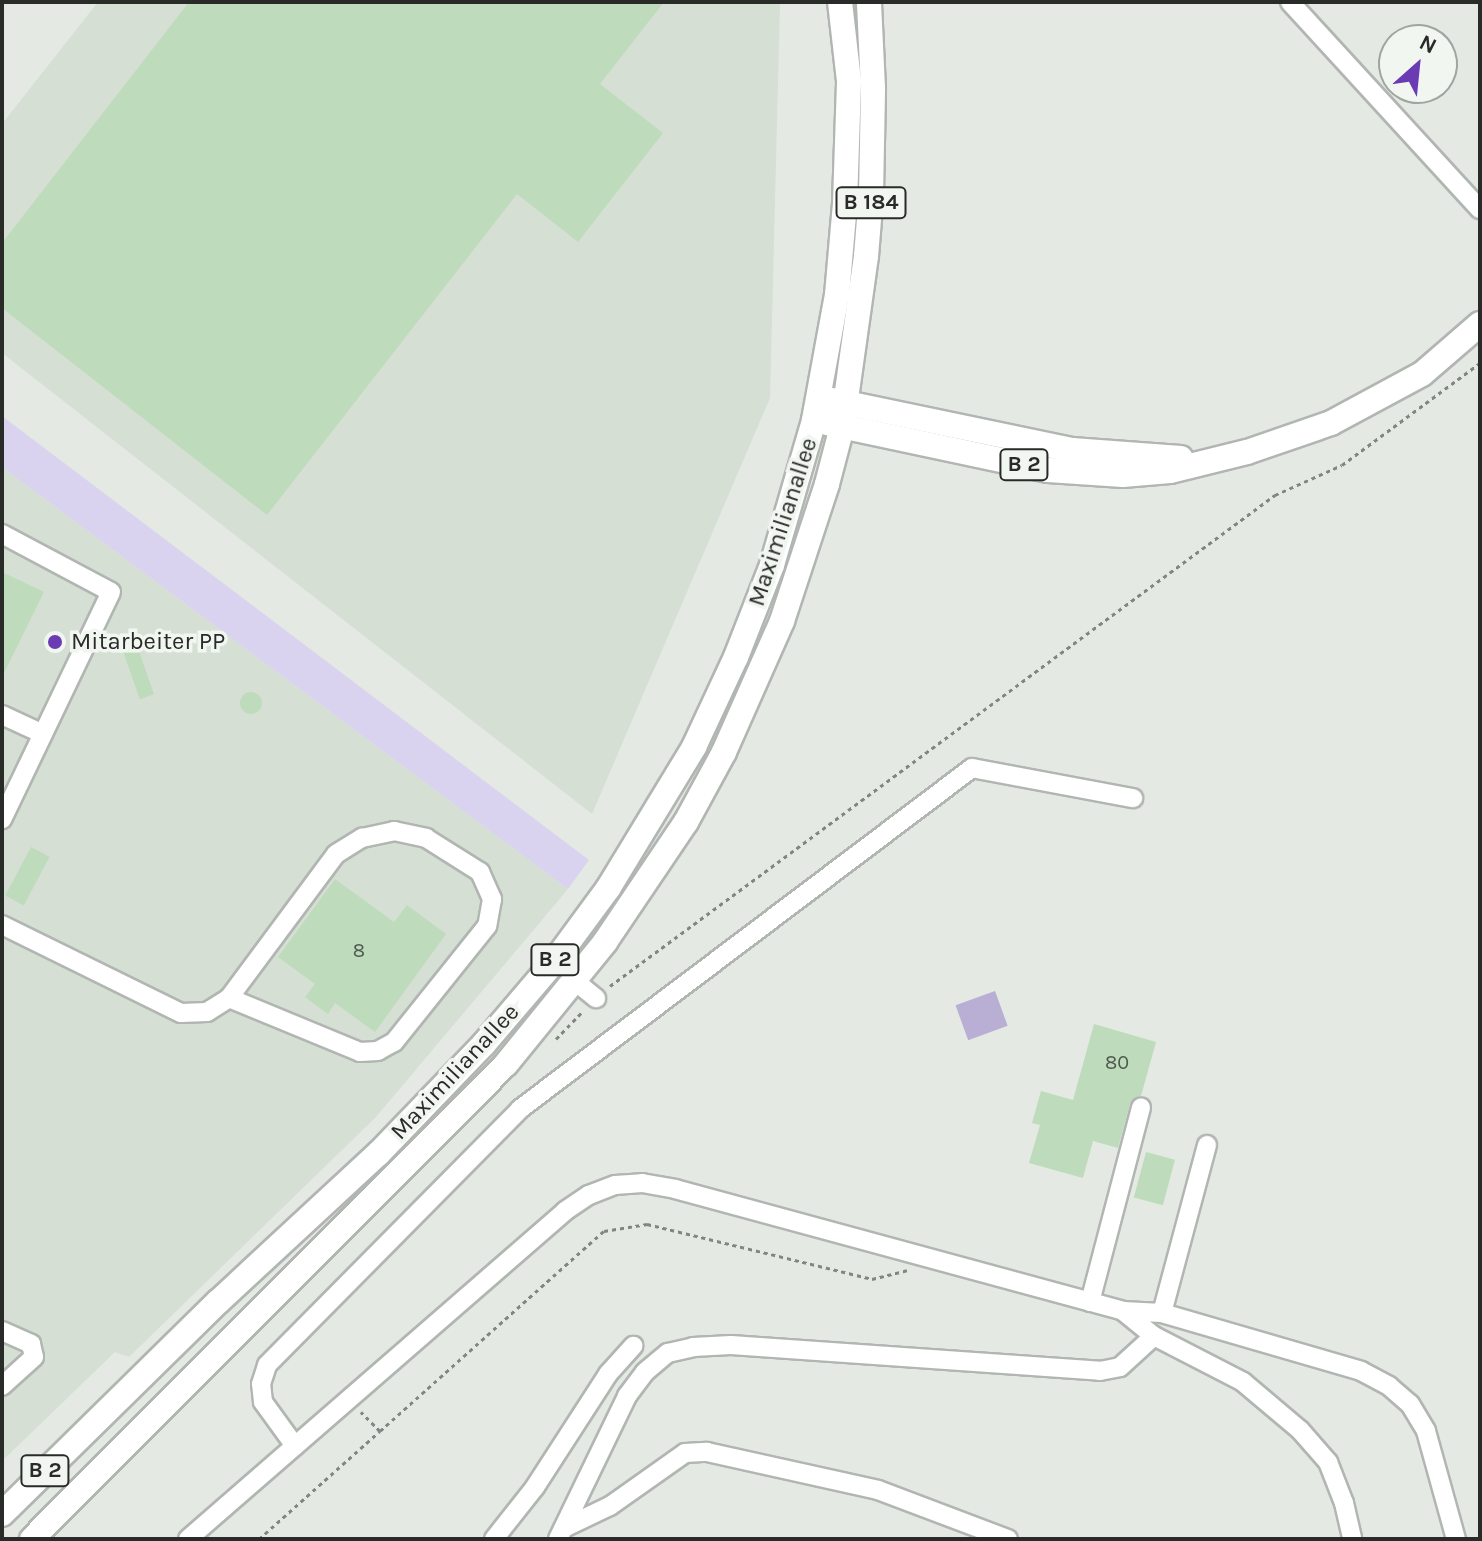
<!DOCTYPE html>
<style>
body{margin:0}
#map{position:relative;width:1482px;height:1541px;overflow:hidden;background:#e4e9e3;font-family:Karla,sans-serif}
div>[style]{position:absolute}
.built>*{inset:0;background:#d5dfd4}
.green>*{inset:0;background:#dad3f0}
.water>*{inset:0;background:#b9afd5;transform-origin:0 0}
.building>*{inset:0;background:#bedcbb;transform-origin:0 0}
.round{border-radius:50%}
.path>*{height:3px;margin-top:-1.5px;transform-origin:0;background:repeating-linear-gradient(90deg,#828682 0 4px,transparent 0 8px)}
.roads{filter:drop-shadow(2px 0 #b2b6b2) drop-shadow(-2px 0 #b2b6b2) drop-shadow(0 2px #b2b6b2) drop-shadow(0 -2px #b2b6b2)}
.minor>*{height:18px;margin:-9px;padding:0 9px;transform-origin:9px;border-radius:9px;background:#fff}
.major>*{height:24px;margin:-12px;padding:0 12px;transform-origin:12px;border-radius:12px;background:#fff}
.dots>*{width:22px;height:22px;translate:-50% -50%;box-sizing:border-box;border:4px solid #f1f6f1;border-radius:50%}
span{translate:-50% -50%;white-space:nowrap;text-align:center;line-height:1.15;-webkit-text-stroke:7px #f1f6f1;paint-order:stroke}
.number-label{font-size:20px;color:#4e574e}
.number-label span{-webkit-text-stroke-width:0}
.shield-label span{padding:2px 6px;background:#f1f6f1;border:2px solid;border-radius:6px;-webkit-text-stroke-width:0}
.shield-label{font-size:22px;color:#292b29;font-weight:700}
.street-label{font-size:24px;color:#292b29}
.poi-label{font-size:24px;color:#292b29}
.left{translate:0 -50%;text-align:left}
.frame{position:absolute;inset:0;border:4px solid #292b29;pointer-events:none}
.north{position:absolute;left:1378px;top:24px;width:80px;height:80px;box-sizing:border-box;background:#f1f6f1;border:2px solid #a1a5a1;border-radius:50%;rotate:27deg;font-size:22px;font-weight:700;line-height:32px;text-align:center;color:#292b29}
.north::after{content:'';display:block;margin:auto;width:28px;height:36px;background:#6b3bb3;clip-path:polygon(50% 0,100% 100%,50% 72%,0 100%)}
</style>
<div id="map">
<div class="built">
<i style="clip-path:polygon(98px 2px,780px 2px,770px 398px,592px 814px,2px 353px,2px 124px)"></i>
<i style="clip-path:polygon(2px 467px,568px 889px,376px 1117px,129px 1357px,115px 1352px,2px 1461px)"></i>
</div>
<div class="green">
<i style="clip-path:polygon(2px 416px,589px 860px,568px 889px,2px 467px)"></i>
</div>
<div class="water">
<i style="left:995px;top:991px;width:37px;height:42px;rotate:70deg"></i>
</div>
<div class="building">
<i style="clip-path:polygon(189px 2px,664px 2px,600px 84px,663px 133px,578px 242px,517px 194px,267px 515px,2px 308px,2px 243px)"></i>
<i style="clip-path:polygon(2px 572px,44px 592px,2px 677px)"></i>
<i style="left:138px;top:648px;width:49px;height:15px;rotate:71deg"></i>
<i class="round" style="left:240px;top:692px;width:22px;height:22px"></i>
<i style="left:31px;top:847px;width:21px;height:55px;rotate:28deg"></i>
<i style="clip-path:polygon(335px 879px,394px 922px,407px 905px,446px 934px,375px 1032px,335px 1003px,328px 1014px,305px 997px,315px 984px,278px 957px)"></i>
<i style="clip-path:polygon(1094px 1024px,1156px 1042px,1141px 1096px,1130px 1104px,1118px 1148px,1093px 1141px,1083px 1178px,1029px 1163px,1040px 1125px,1032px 1123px,1041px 1091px,1073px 1100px)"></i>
<i style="left:1146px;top:1152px;width:30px;height:47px;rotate:15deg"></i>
</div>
<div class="path">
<i style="left:610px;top:986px;width:827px;rotate:-36.44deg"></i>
<i style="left:1275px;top:495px;width:73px;rotate:-24.1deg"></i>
<i style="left:1342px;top:465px;width:172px;rotate:-36.5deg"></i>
<i style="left:556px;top:1039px;width:40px;rotate:-46deg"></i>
<i style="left:380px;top:1431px;width:300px;rotate:-41.8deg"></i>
<i style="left:604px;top:1231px;width:44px;rotate:-9.2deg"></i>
<i style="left:647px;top:1224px;width:232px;rotate:13.7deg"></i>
<i style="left:872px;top:1279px;width:36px;rotate:-14deg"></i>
<i style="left:259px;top:1539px;width:162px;rotate:-41.8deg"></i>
<i style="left:380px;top:1431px;width:27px;rotate:-135deg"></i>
</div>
<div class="roads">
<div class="minor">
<i style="left:1290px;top:2px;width:281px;rotate:47.5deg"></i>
<i style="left:2px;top:534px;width:123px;rotate:28deg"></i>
<i style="left:111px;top:592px;width:252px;rotate:115.6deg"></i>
<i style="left:2px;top:715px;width:45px;rotate:24.9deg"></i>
<i style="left:2px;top:925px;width:199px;rotate:26.2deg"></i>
<i style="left:181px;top:1013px;width:26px;rotate:-2deg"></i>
<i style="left:207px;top:1012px;width:26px;rotate:-32deg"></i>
<i style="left:229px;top:998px;width:179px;rotate:-53.4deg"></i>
<i style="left:336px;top:854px;width:31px;rotate:-32deg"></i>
<i style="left:362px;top:838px;width:33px;rotate:-12deg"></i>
<i style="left:394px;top:831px;width:33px;rotate:12deg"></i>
<i style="left:426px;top:838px;width:64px;rotate:32.2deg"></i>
<i style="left:480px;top:872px;width:30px;rotate:66deg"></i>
<i style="left:492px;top:899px;width:27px;rotate:100deg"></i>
<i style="left:487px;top:926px;width:149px;rotate:128.7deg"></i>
<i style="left:394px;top:1042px;width:18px;rotate:151deg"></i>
<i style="left:378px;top:1051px;width:18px;rotate:177deg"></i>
<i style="left:360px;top:1052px;width:142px;rotate:-157.6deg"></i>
<i style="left:576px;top:982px;width:26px;rotate:39deg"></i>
<i style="left:1090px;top:1302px;width:201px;rotate:-75.3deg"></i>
<i style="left:1123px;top:1311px;width:40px;rotate:39deg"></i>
<i style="left:1154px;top:1336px;width:100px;rotate:27.3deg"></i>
<i style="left:1243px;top:1382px;width:75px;rotate:40.1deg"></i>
<i style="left:1300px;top:1430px;width:43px;rotate:48.8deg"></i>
<i style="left:1328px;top:1462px;width:44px;rotate:68.7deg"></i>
<i style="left:1344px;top:1503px;width:37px;rotate:77deg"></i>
<i style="left:1162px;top:1313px;width:174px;rotate:-75deg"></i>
<i style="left:2px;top:1331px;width:32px;rotate:24deg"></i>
<i style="left:31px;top:1344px;width:13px;rotate:77deg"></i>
<i style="left:34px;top:1357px;width:43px;rotate:137.8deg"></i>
<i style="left:295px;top:1446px;width:54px;rotate:-126deg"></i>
<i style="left:263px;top:1402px;width:18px;rotate:-96deg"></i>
<i style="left:261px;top:1384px;width:20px;rotate:-72deg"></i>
<i style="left:267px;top:1365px;width:360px;rotate:-45.3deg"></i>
<i style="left:520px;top:1109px;width:566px;rotate:-37.03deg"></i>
<i style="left:972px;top:768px;width:164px;rotate:10.6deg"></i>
<i style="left:564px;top:1528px;width:51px;rotate:-25.6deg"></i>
<i style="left:610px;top:1506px;width:92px;rotate:-35.2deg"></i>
<i style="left:685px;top:1453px;width:22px;rotate:-3deg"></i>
<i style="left:707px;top:1452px;width:175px;rotate:12.5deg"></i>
<i style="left:878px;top:1490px;width:139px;rotate:20.7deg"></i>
<i style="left:188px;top:1539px;width:500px;rotate:-41deg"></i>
<i style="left:565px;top:1211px;width:29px;rotate:-34deg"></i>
<i style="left:589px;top:1195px;width:28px;rotate:-21deg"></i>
<i style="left:615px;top:1185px;width:27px;rotate:-4deg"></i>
<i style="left:642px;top:1183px;width:34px;rotate:10deg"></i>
<i style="left:675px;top:1189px;width:464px;rotate:15.2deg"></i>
<i style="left:1123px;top:1311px;width:39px;rotate:3deg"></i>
<i style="left:1162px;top:1313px;width:207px;rotate:16.2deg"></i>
<i style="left:1361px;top:1371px;width:32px;rotate:28deg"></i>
<i style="left:1389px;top:1386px;width:28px;rotate:41deg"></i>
<i style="left:1410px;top:1404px;width:31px;rotate:59deg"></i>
<i style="left:1426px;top:1431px;width:112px;rotate:74.5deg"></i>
<i style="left:494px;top:1539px;width:66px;rotate:-51.7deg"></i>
<i style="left:535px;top:1487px;width:135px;rotate:-57.1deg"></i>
<i style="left:608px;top:1374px;width:38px;rotate:-48deg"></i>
<i style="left:558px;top:1539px;width:159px;rotate:-64.2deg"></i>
<i style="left:627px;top:1396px;width:30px;rotate:-53deg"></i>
<i style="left:645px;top:1372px;width:30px;rotate:-40deg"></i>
<i style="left:668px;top:1353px;width:26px;rotate:-13deg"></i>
<i style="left:693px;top:1347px;width:38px;rotate:-3deg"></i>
<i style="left:731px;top:1345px;width:370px;rotate:4deg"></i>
<i style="left:1100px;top:1371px;width:20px;rotate:-11deg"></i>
<i style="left:1120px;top:1367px;width:46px;rotate:-42.4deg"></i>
</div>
<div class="major">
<i style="left:832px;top:400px;width:245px;rotate:11.8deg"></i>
<i style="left:1072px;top:450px;width:109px;rotate:4.2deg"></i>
<i style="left:827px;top:423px;width:226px;rotate:12deg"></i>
<i style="left:1048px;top:470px;width:75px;rotate:3.8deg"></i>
<i style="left:1123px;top:475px;width:47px;rotate:-4.9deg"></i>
<i style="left:1170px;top:471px;width:79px;rotate:-13.9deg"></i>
<i style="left:1247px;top:452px;width:89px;rotate:-19deg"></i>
<i style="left:1331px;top:423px;width:103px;rotate:-28.3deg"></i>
<i style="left:1422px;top:374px;width:77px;rotate:-40.8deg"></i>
<i style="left:2px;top:1514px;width:304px;rotate:-44.5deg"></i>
<i style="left:219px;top:1301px;width:218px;rotate:-42.8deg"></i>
<i style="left:379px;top:1153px;width:150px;rotate:-46.1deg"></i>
<i style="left:483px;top:1045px;width:109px;rotate:-49.5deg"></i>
<i style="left:554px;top:962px;width:93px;rotate:-53.7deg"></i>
<i style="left:609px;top:887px;width:164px;rotate:-58.7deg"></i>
<i style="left:694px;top:747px;width:99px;rotate:-65deg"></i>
<i style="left:736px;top:657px;width:99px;rotate:-68.6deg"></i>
<i style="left:772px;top:565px;width:151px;rotate:-73.8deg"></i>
<i style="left:814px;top:420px;width:127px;rotate:-79.6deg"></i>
<i style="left:837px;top:295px;width:92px;rotate:-85deg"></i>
<i style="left:845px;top:203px;width:122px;rotate:-88.1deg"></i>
<i style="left:849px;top:81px;width:80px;rotate:-96.5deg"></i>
<i style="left:32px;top:1539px;width:671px;rotate:-45.06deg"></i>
<i style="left:506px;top:1064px;width:157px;rotate:-50.9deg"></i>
<i style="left:605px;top:942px;width:145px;rotate:-56deg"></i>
<i style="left:686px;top:822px;width:80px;rotate:-61.5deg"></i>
<i style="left:724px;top:752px;width:143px;rotate:-66.1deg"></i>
<i style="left:782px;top:621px;width:144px;rotate:-71.8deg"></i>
<i style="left:827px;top:484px;width:59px;rotate:-75.3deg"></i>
<i style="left:842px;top:427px;width:173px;rotate:-82deg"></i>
<i style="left:866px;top:256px;width:61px;rotate:-85.3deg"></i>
<i style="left:871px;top:195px;width:107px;rotate:-88.9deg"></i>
<i style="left:873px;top:88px;width:86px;rotate:-92.7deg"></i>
</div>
</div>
<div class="dots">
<i style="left:55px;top:642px;background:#6b3bb3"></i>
</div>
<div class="number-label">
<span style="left:359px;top:950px">8</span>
<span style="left:1117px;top:1062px">80</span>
</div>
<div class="shield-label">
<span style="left:871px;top:203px">B 184</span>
<span style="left:1024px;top:465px">B 2</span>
<span style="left:555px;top:960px">B 2</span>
<span style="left:45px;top:1471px">B 2</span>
</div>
<div class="street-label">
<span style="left:783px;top:522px;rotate:-72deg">Maximilianallee</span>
<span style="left:455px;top:1072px;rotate:-47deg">Maximilianallee</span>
</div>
<div class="poi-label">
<span class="left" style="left:71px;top:642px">Mitarbeiter PP</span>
</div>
<div class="frame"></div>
<div class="north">N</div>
</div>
